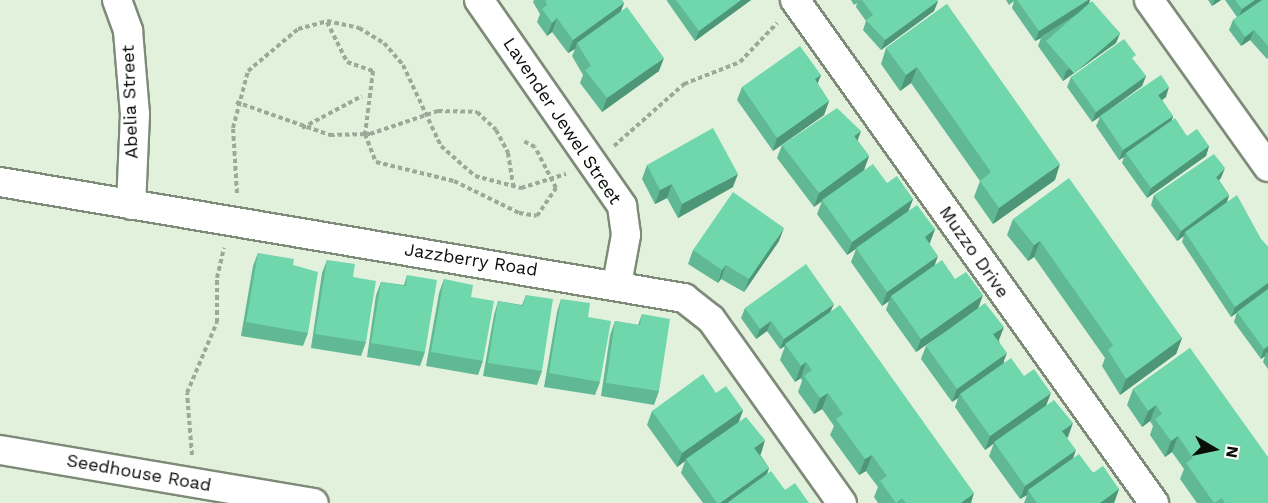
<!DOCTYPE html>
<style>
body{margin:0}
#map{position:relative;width:1268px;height:503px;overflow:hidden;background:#e1f1dc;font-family:"Work Sans",sans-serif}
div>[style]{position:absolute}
.path>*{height:4px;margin-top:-2px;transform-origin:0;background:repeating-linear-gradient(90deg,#9ca998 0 4.5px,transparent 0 7.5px)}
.roads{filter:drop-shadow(2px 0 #7d8b78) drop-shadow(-2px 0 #7d8b78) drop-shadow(0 2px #7d8b78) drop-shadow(0 -2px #7d8b78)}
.minor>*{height:28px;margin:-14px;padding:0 14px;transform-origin:14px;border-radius:14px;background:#fff}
.wall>*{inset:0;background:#60b894}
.shaded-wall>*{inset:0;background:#4e9678}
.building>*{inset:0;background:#70d6ac;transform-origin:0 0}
span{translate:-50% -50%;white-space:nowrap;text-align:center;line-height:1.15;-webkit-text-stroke:4.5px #fff;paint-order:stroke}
.street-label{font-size:18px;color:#090e08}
.north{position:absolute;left:1184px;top:419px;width:60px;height:60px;-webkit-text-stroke:4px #fff;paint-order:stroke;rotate:99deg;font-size:16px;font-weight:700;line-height:24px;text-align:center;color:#090e08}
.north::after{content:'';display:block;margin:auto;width:21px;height:27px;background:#090e08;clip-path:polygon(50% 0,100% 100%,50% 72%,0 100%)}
</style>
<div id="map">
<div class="path">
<i style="left:327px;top:22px;width:45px;rotate:63.4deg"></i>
<i style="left:347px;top:62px;width:28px;rotate:19deg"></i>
<i style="left:373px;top:71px;width:64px;rotate:97.2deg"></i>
<i style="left:365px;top:134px;width:30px;rotate:69deg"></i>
<i style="left:376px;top:162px;width:80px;rotate:13.7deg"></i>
<i style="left:454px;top:181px;width:72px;rotate:26.2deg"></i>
<i style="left:519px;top:213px;width:18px;rotate:9deg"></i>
<i style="left:537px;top:216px;width:34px;rotate:-56deg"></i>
<i style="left:556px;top:188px;width:46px;rotate:-117.1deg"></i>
<i style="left:535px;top:147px;width:15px;rotate:-152deg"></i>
<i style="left:236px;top:102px;width:100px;rotate:19.3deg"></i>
<i style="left:330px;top:135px;width:40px;rotate:-1.4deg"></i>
<i style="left:370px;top:134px;width:72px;rotate:-18.7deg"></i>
<i style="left:438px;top:111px;width:39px;rotate:1deg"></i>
<i style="left:477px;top:112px;width:26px;rotate:43deg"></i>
<i style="left:496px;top:130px;width:26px;rotate:62deg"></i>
<i style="left:508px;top:153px;width:33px;rotate:81deg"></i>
<i style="left:302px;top:128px;width:68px;rotate:-28.1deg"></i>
<i style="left:614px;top:146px;width:94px;rotate:-41.5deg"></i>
<i style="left:684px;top:84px;width:60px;rotate:-21.4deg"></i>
<i style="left:740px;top:62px;width:54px;rotate:-46.5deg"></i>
<i style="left:237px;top:193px;width:65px;rotate:-93.5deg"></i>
<i style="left:233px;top:128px;width:59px;rotate:-75.3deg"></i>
<i style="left:248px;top:71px;width:65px;rotate:-40deg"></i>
<i style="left:298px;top:29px;width:30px;rotate:-15deg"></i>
<i style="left:327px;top:21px;width:33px;rotate:12deg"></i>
<i style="left:359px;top:28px;width:29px;rotate:31deg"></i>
<i style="left:384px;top:43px;width:29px;rotate:49deg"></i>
<i style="left:403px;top:65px;width:89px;rotate:64.9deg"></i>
<i style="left:441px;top:146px;width:45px;rotate:41.4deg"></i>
<i style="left:475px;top:176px;width:48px;rotate:14.6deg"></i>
<i style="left:521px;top:188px;width:47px;rotate:-17.3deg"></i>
<i style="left:192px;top:455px;width:62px;rotate:-94.6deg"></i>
<i style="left:187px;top:393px;width:77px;rotate:-67.1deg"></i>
<i style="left:217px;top:322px;width:44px;rotate:-90deg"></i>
<i style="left:217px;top:278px;width:31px;rotate:-77deg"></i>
</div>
<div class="roads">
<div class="minor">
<i style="left:117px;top:0;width:33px;rotate:70deg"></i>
<i style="left:128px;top:31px;width:83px;rotate:85.2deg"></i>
<i style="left:135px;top:114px;width:91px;rotate:92.5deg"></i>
<i style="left:479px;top:0;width:251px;rotate:55.2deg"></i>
<i style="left:622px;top:206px;width:29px;rotate:82deg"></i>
<i style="left:626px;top:235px;width:50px;rotate:100.4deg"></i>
<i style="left:795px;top:0;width:618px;rotate:54.48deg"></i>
<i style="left:1149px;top:0;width:205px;rotate:54.5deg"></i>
<i style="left:0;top:182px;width:694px;rotate:9.63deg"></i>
<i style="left:684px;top:298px;width:34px;rotate:38deg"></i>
<i style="left:711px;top:319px;width:226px;rotate:54.6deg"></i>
<i style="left:0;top:450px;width:318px;rotate:9.6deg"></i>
</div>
</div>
<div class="wall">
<i style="clip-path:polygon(534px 0,622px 0,624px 3px,621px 11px,659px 71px,602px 112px,580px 83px,583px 75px,572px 56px,575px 49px,568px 53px,552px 32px,547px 36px,537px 22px,540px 14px,533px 2px)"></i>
<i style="clip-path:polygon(667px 0,751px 0,695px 41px,667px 1px)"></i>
<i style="clip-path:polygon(851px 0,937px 0,938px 1px,934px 11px,881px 50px,863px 30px,866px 21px,856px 7px,857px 3px,854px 5px)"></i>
<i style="clip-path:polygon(1006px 0,1090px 0,1089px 2px,1120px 33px,1116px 43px,1063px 81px,1038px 46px,1041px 38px,1035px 41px,1012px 8px,1014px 1px,1009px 5px)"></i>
<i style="clip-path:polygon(1208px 0,1221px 0,1212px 6px)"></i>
<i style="clip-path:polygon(1225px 0,1268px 0,1268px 58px,1267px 59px,1250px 40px,1241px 46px,1229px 30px,1233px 20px,1237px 17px)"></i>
<i style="clip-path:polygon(947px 4px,1055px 180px,993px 224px,974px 197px,980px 181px,911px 83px,900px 91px,881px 64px,886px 48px)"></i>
<i style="clip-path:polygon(1134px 61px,1146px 76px,1142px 86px,1112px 108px,1166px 97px,1162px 100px,1173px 116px,1172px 120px,1187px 136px,1209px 146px,1206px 156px,1147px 198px,1122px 163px,1124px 157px,1119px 160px,1096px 126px,1100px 117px,1092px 122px,1067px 87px,1071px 77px)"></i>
<i style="clip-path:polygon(821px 75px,817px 83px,829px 101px,824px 115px,773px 151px,737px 100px,742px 87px)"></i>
<i style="clip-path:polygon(858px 141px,869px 156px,864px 170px,913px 199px,908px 212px,935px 229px,929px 243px,935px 265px,978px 308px,999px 340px,1004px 362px,1046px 405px,1068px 437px,1067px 437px,1073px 459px,1119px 489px,1114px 503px,1024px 503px,1027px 495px,1020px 499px,989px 456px,994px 443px,985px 450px,955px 407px,958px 398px,952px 402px,921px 359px,926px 346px,945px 332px,916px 352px,886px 310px,889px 301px,882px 306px,851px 262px,856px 249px,847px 255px,817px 214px,822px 201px,814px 207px,777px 158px,782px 145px)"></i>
<i style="clip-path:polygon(647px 165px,733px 187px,678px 218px,667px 198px,655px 204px,642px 179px)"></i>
<i style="clip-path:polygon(1221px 178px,1219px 180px,1229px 195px,1227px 202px,1268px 247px,1268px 369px,1263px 362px,1265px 356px,1261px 359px,1234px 322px,1237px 312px,1231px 317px,1182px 242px,1184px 236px,1177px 241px,1151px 205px,1154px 195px)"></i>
<i style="clip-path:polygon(1013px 219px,1182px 338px,1176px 354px,1120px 395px,1102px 366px,1105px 358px,1034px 257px,1028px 261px,1007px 235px)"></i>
<i style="clip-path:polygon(779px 241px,744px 292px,721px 279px,718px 283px,688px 264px,693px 250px)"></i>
<i style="clip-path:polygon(258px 253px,293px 265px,308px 333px,303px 346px,241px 336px,253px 266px)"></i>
<i style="clip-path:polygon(327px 260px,353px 277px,366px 342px,361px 356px,311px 348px,322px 273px)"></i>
<i style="clip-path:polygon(407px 275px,425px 352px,420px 366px,367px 357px,376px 295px,381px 282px,404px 285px)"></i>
<i style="clip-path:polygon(444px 279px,471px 297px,483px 361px,478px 375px,426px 366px,439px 293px)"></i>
<i style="clip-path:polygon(526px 295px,542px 371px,537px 385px,483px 376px,494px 315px,498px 301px,522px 305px)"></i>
<i style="clip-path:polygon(561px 299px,588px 317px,600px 382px,595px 395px,544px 387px,557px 312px)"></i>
<i style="clip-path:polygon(745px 308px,830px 312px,971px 503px,878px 503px,874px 497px,878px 487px,866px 471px,859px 475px,830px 435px,834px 426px,822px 409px,814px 414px,798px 392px,802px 381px,801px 378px,795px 382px,780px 360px,785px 346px,780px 349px,767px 331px,756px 339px,741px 318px)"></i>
<i style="clip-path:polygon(642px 314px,659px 391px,654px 405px,601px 396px,610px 335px,615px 321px,638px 325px)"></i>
<i style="clip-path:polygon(1190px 348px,1268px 503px,1197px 503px,1180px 479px,1184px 469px,1172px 452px,1165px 457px,1150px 435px,1153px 426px,1150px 421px,1142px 427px,1127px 405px,1133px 389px)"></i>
<i style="clip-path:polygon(716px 393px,743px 410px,739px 422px,769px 468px,767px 475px,785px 490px,809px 503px,703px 503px,681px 473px,685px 461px,677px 467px,647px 425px,652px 411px)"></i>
</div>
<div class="shaded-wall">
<i style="clip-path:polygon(741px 0,751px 0,695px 41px,699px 31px)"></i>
<i style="clip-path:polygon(1088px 0,1090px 0,1087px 8px,1042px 36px,1041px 38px,1035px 41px,1039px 31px)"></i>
<i style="clip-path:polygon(1215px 0,1221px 0,1212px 6px)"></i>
<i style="clip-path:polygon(1255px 0,1265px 0,1238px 19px,1242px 9px)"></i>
<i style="clip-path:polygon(938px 1px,934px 11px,881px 50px,885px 40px)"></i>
<i style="clip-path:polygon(624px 3px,619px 16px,577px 43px,575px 49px,568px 53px,573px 40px)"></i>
<i style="clip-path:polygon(557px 18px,552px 32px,547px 36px,552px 23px)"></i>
<i style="clip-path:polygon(1254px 30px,1250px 40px,1241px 46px,1245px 37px)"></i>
<i style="clip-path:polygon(1120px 33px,1116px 43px,1063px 81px,1066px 71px)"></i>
<i style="clip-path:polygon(664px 58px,659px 71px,602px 112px,607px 98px)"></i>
<i style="clip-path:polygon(917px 67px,911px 83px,900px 91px,906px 75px)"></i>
<i style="clip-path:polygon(821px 75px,816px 88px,815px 79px)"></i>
<i style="clip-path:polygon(1146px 76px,1142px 86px,1092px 122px,1096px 112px)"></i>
<i style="clip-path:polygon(1169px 87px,1166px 97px,1155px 105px,1158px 95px)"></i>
<i style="clip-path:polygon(829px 101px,824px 115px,773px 151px,777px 138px)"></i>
<i style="clip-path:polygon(1173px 116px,1170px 126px,1126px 153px,1124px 157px,1119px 160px,1123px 150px)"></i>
<i style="clip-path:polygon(861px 131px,856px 145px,854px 136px)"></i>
<i style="clip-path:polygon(1209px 146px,1206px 156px,1147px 198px,1151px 188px)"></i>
<i style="clip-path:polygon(869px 156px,864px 170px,814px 207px,819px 193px)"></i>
<i style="clip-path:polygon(1060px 164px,1055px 180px,993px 224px,999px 208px)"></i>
<i style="clip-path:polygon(1225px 168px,1221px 178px,1212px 186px,1216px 177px)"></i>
<i style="clip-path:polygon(738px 174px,733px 187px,678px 218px,682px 204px)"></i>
<i style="clip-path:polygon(672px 184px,667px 198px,655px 204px,660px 190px)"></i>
<i style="clip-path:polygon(1229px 195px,1226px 205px,1185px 232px,1184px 236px,1177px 241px,1181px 231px)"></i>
<i style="clip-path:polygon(913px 199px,908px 212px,847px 255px,852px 242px)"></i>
<i style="clip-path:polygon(784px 228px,779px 241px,744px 292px,749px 279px)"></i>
<i style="clip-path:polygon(935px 229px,930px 243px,920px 250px,925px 237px)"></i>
<i style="clip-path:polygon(1040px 241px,1034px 257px,1028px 261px,1034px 245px)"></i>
<i style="clip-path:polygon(938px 256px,933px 270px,891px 296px,889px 301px,882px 306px,887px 292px)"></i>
<i style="clip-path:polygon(726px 265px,721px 279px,718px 283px,722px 270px)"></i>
<i style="clip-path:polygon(1268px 283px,1268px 290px,1231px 317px,1235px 307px)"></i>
<i style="clip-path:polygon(983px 295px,978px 309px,916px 352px,921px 339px)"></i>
<i style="clip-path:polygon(834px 304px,830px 313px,785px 344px,785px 346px,780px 349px,784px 339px)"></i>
<i style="clip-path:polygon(771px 321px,767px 331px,756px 339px,760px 329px)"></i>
<i style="clip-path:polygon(1004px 327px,999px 340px,988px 347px,993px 334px)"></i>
<i style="clip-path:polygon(1182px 338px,1176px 354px,1120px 395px,1126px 379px)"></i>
<i style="clip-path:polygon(1268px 346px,1268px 353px,1266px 352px,1265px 356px,1261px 359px,1264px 349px)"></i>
<i style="clip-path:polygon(1007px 353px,1002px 366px,960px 394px,958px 398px,952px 402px,957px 389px)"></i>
<i style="clip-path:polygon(806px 362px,801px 378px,795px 382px,801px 366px)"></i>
<i style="clip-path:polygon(828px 393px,822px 409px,814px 414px,820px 398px)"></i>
<i style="clip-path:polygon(1051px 393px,1046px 406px,985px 450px,990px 436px)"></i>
<i style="clip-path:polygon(1156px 405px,1150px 421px,1142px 427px,1148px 411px)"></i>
<i style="clip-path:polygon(743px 410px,738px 423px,686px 459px,685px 461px,677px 467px,682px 453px)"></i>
<i style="clip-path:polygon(1073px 423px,1068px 437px,1057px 444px,1062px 431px)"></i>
<i style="clip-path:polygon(1178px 436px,1172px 452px,1165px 457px,1171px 441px)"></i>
<i style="clip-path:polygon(765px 440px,761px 454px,750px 461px,754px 448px)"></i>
<i style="clip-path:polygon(1076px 450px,1071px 464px,1028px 490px,1027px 495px,1020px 499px,1025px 486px)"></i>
<i style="clip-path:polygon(872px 455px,866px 471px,859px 475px,865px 459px)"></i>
<i style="clip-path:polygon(769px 468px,764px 481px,734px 503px,720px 503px)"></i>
<i style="clip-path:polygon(1119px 489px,1114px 503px,1100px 503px)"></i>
<i style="clip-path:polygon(974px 493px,971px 503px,961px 503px)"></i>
</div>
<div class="building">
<i style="clip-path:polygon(545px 0,622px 0,624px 3px,573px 40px,557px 18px,552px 23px,542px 9px,547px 5px)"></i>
<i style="clip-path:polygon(676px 0,741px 0,699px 31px)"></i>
<i style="clip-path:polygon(862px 0,937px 0,938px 1px,885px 40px,866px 20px,873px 15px)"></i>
<i style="clip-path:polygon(1017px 0,1088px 0,1039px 31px)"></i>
<i style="clip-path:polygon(1235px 0,1255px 0,1242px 9px)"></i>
<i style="clip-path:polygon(1262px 0,1268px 0,1268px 46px,1254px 30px,1245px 37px,1233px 20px)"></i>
<i style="left:1092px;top:1px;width:43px;height:61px;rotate:49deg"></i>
<i style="clip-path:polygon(947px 4px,1060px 164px,999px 208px,980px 181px,991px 172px,917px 67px,906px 75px,886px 48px)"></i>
<i style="clip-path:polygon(627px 7px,664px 58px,607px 98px,585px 70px,591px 66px,577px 43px)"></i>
<i style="clip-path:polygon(1124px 39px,1136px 55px,1132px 58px,1146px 76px,1096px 112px,1071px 77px)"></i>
<i style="clip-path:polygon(800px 46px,821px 75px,815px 79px,829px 101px,777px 138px,742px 87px)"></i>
<i style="clip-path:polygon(1161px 75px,1169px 87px,1158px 95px,1173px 116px,1123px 150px,1100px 116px)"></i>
<i style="clip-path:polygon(837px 108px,861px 131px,854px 136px,869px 156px,819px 193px,782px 145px)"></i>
<i style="clip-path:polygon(1175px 118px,1187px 136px,1197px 129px,1209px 146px,1151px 188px,1126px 153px)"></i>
<i style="clip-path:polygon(713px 128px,738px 174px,682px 204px,672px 184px,660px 190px,647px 165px)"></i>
<i style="clip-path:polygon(1214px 154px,1225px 168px,1216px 177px,1229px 195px,1181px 231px,1154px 195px)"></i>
<i style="clip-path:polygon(873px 164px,887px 183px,897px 176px,913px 199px,852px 242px,822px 200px)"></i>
<i style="clip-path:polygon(1069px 178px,1182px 338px,1126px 379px,1108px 350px,1113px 345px,1040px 241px,1034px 245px,1013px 219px)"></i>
<i style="clip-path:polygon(733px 192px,784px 228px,749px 279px,726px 265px,722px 270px,693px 250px)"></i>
<i style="clip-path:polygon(1237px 195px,1261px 239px,1268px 247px,1268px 283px,1235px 307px,1185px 232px)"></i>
<i style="clip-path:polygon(917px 205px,935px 229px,925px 237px,938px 256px,887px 292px,856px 248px)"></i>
<i style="clip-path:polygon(258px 253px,294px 259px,293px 265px,318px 272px,308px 333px,246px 322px)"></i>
<i style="clip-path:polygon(327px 260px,355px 264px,353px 277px,376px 281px,366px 342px,315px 334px)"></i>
<i style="clip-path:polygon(942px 260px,955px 279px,966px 272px,983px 295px,921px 339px,891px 296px)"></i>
<i style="clip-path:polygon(806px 264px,834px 304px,784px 339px,771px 321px,760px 329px,745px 308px)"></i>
<i style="clip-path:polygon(407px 275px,437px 280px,425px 352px,371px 343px,381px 282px,406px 286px)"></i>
<i style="clip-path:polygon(444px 279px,473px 285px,471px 297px,494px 301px,483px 361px,431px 352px)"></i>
<i style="clip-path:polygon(1268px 289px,1268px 346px,1264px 349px,1237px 312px)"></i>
<i style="clip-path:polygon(526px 295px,553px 299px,542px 371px,488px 363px,498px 301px,523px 306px)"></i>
<i style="clip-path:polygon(561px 299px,590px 303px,588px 317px,611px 321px,600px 382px,549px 373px)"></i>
<i style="clip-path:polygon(985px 303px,1004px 327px,993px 334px,1007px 353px,957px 389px,926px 346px)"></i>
<i style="clip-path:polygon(840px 305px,974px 493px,961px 503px,906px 503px,902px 498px,896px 503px,880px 481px,887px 476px,872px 455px,865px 459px,836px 419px,843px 414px,828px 393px,820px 398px,804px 376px,812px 370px,806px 362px,801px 366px,785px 344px)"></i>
<i style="clip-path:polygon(642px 314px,670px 319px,659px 391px,606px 383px,615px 321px,640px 325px)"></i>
<i style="clip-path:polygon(1190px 348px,1268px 457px,1268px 503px,1225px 503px,1222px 498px,1214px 503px,1186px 463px,1193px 458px,1178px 436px,1171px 441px,1155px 419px,1162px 414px,1156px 405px,1148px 411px,1133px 389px)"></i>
<i style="clip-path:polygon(1011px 358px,1024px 376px,1034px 369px,1051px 393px,990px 436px,960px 394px)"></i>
<i style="clip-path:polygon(703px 374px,716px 393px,726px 386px,743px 410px,682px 453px,652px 411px)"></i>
<i style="clip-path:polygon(1054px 400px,1073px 423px,1062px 431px,1076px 450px,1025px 486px,994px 442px)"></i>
<i style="clip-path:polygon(746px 417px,765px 440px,754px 448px,769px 468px,720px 503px,717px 503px,686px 459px)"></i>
<i style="clip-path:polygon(1079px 454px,1093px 473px,1103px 466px,1119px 489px,1100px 503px,1037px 503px,1028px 490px)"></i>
<i style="clip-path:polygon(771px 471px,785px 490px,795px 483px,809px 503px,727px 503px)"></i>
</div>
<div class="street-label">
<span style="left:130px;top:102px;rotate:-92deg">Abelia Street</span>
<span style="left:562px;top:121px;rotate:56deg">Lavender Jewel Street</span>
<span style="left:974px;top:252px;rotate:55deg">Muzzo Drive</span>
<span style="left:471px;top:260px;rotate:9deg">Jazzberry Road</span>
<span style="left:139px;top:473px;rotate:10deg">Seedhouse Road</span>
</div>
<div class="north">N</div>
</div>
